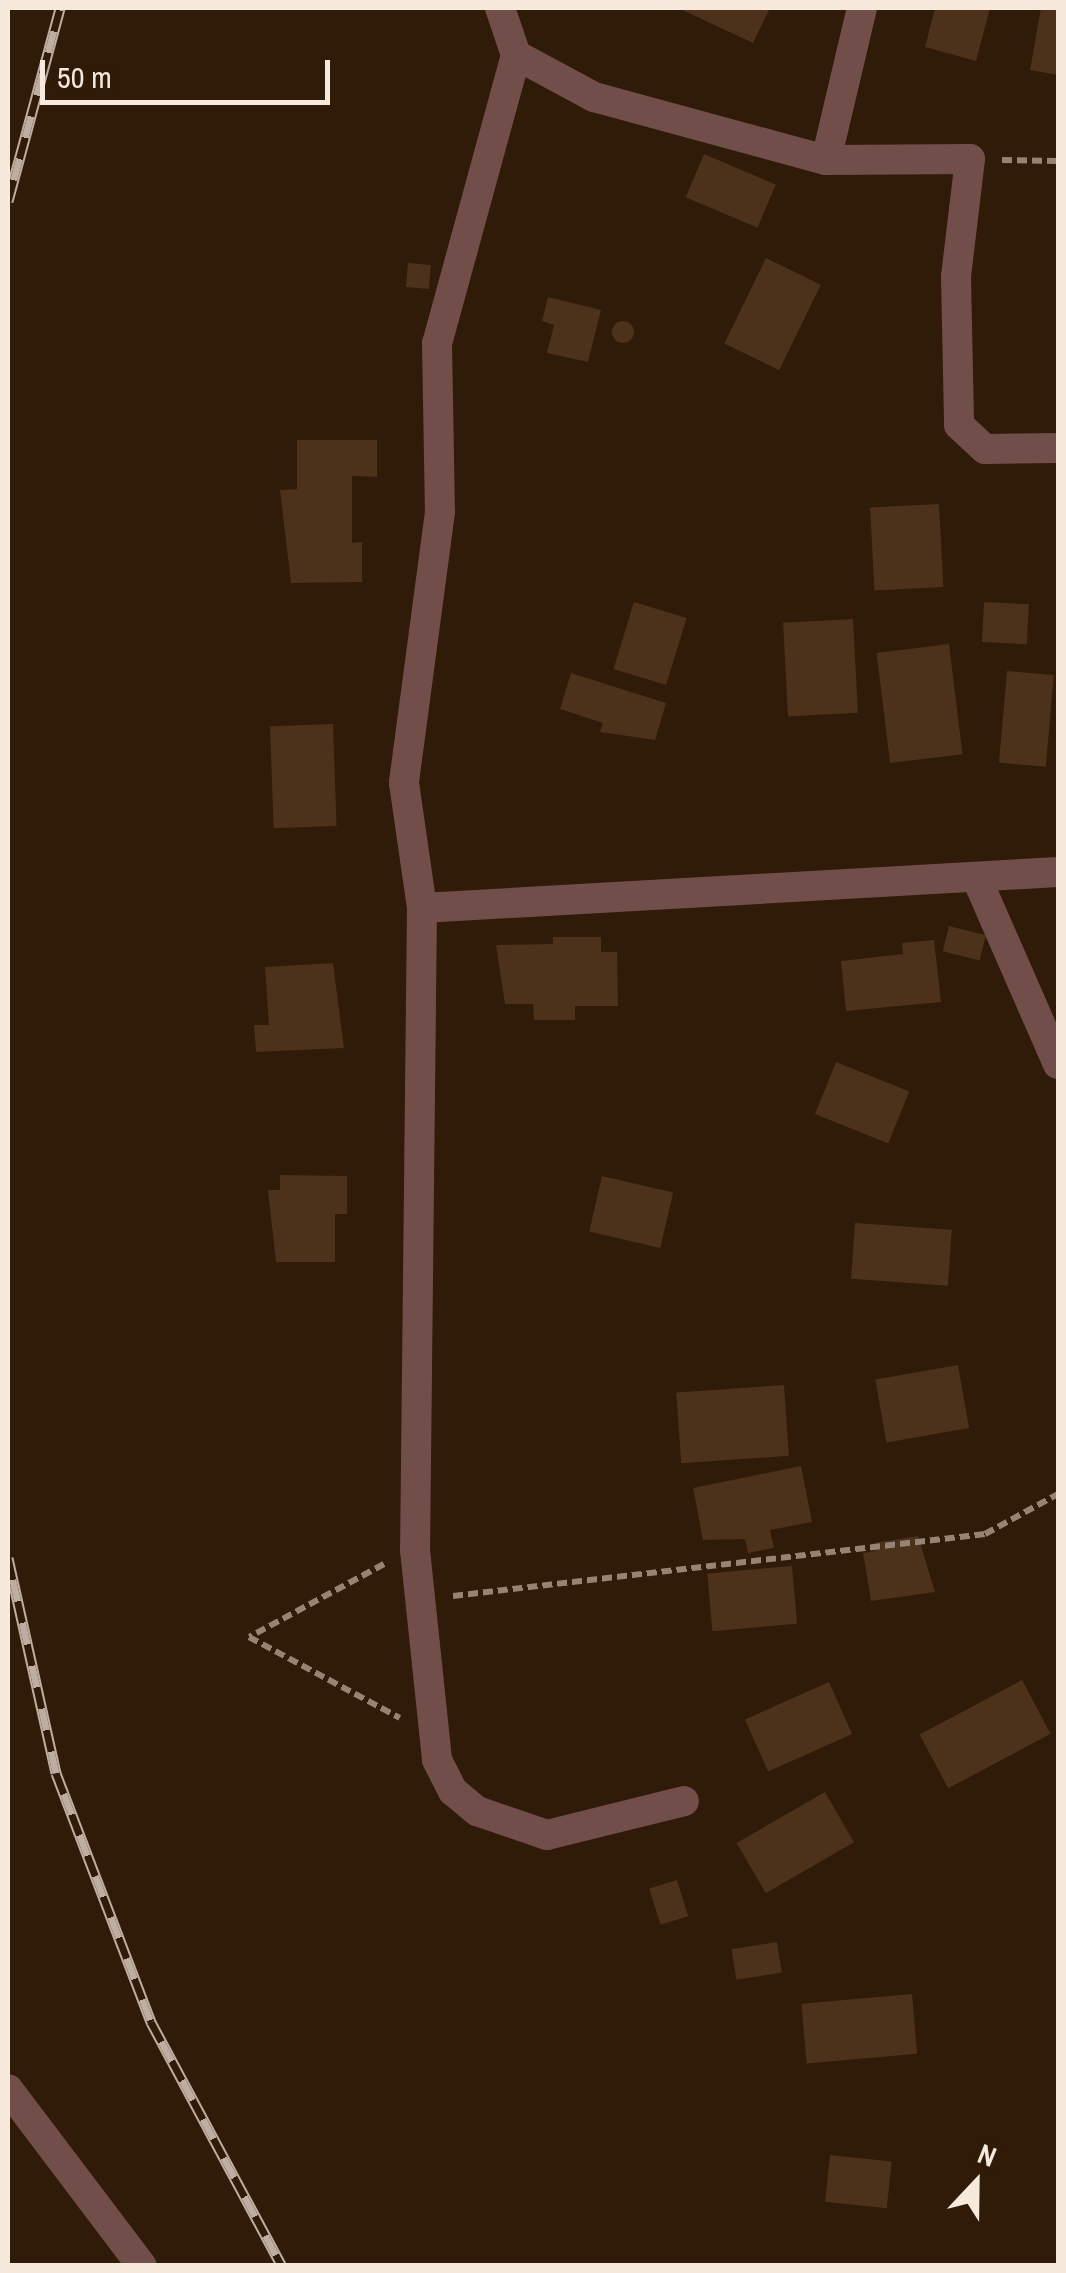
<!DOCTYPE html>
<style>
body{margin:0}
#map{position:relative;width:1066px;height:2273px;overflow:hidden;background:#301a08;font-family:"Archivo Narrow",sans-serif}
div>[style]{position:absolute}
.building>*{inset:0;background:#4c311b;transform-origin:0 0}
.round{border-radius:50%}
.path>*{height:6px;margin-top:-3px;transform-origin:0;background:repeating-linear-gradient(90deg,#968374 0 10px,transparent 0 15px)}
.street>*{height:30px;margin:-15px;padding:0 15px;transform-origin:15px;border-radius:15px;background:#724e4a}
.rail>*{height:11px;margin-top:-5.5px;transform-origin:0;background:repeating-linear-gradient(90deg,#301a08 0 22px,#beada0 0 44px);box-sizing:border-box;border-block:2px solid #beada0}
span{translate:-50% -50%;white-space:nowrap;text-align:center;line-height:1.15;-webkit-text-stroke:9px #301a08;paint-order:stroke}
.frame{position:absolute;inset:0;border:10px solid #f8e9dd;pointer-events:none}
.north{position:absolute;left:926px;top:2133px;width:100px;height:100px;-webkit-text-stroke:8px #301a08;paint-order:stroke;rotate:22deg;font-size:28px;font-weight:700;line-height:40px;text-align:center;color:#f8e9dd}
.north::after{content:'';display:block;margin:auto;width:35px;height:45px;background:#f8e9dd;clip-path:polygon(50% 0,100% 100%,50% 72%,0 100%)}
.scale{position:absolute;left:40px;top:60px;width:290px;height:45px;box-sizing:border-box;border:5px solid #f8e9dd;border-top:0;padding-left:12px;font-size:30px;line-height:35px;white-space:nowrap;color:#f8e9dd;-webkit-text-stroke:8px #301a08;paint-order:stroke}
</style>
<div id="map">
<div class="building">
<i style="clip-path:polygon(678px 8px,770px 8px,753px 43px)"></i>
<i style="clip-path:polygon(935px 8px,990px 8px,976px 61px,925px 47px)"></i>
<i style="clip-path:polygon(1041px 8px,1058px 8px,1058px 75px,1030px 70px)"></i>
<i style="left:704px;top:154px;width:78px;height:47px;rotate:23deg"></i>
<i style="left:766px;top:258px;width:61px;height:95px;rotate:26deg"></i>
<i style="left:408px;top:263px;width:23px;height:24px;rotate:5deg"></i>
<i style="clip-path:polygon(548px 297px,601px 310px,588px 362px,547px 353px,554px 325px,542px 321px)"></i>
<i class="round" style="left:612px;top:321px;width:22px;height:22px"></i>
<i style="clip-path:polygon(297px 440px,377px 440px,377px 477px,352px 476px,352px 543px,362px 542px,362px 582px,291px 583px,280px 490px,297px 489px)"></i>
<i style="left:939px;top:504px;width:83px;height:69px;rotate:87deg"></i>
<i style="left:634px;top:602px;width:55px;height:70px;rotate:17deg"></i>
<i style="left:984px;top:602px;width:45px;height:40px;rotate:3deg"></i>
<i style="left:853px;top:619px;width:94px;height:70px;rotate:87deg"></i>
<i style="left:949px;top:644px;width:111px;height:73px;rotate:83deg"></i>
<i style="left:1007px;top:671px;width:47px;height:92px;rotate:5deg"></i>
<i style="clip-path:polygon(571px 673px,666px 703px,655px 740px,600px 732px,603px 723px,560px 709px)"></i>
<i style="left:333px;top:724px;width:102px;height:63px;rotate:88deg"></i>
<i style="left:949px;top:926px;width:38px;height:26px;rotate:14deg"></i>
<i style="clip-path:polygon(553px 937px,601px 937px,601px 952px,617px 952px,618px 1006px,575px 1006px,575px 1020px,534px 1020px,533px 1004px,505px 1004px,496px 945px,553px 944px)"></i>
<i style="clip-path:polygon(934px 940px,941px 1002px,846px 1011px,841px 961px,903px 954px,902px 943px)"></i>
<i style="clip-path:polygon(333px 963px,344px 1048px,256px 1052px,254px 1025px,269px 1025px,265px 967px)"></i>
<i style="left:836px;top:1062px;width:79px;height:56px;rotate:22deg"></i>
<i style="clip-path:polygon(280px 1175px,347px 1176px,347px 1214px,335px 1214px,335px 1262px,276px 1262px,268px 1190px,280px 1190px)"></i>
<i style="left:602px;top:1176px;width:73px;height:57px;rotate:13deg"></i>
<i style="left:855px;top:1223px;width:97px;height:56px;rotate:4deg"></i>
<i style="left:958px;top:1365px;width:64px;height:84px;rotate:80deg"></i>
<i style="left:784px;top:1385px;width:71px;height:108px;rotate:86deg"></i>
<i style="clip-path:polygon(801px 1466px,812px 1522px,770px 1530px,774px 1548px,748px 1553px,745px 1539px,703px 1540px,693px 1488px)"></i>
<i style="clip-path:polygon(918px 1536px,935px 1592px,871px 1601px,863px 1553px,875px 1551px,874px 1543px)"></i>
<i style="left:792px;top:1566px;width:58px;height:85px;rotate:85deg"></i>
<i style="left:1022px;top:1680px;width:61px;height:116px;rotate:62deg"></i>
<i style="left:829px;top:1682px;width:57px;height:92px;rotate:66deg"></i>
<i style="left:825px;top:1792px;width:58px;height:102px;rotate:60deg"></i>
<i style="left:677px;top:1880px;width:38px;height:29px;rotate:73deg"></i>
<i style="left:777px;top:1942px;width:31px;height:46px;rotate:81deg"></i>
<i style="left:912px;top:1994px;width:60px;height:111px;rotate:85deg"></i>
<i style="left:830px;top:2155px;width:62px;height:47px;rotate:6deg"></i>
</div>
<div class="path">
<i style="left:1002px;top:160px;width:56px;rotate:1deg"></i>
<i style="left:384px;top:1564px;width:153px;rotate:151.6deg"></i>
<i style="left:249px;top:1637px;width:171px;rotate:28.2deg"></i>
<i style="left:453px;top:1596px;width:536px;rotate:-6.65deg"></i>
<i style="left:985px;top:1534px;width:83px;rotate:-28.7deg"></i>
</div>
<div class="street">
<i style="left:500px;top:8px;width:50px;rotate:71.2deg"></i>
<i style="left:516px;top:55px;width:89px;rotate:28.3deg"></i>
<i style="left:594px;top:97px;width:240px;rotate:15.2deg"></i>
<i style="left:826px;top:160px;width:144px;rotate:-0.4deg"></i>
<i style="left:970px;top:159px;width:119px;rotate:96.8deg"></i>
<i style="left:956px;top:277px;width:148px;rotate:88.8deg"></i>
<i style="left:959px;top:425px;width:35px;rotate:43deg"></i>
<i style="left:985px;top:449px;width:73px;rotate:-0.8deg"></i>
<i style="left:516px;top:55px;width:299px;rotate:105.3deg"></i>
<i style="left:437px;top:343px;width:169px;rotate:89deg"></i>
<i style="left:440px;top:512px;width:273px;rotate:97.6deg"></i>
<i style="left:404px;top:783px;width:126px;rotate:81.8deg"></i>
<i style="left:422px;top:908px;width:637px;rotate:-3.24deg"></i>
<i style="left:826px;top:160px;width:156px;rotate:-76.7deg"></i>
<i style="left:977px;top:879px;width:202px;rotate:66.4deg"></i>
<i style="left:422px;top:908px;width:642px;rotate:90.62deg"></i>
<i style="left:415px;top:1550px;width:211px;rotate:84deg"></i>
<i style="left:437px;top:1760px;width:35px;rotate:63deg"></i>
<i style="left:453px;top:1791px;width:31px;rotate:40deg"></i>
<i style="left:477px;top:1811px;width:74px;rotate:18.9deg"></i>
<i style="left:547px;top:1835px;width:141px;rotate:-13.9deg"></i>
<i style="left:8px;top:2089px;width:222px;rotate:52.9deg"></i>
</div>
<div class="rail">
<i style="left:8px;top:201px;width:200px;rotate:-74.9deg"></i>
<i style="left:8px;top:1558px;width:220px;rotate:77.4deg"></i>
<i style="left:56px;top:1773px;width:267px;rotate:69.1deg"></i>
<i style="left:151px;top:2022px;width:277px;rotate:61.8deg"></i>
</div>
<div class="frame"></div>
<div class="north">N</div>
<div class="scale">50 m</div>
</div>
